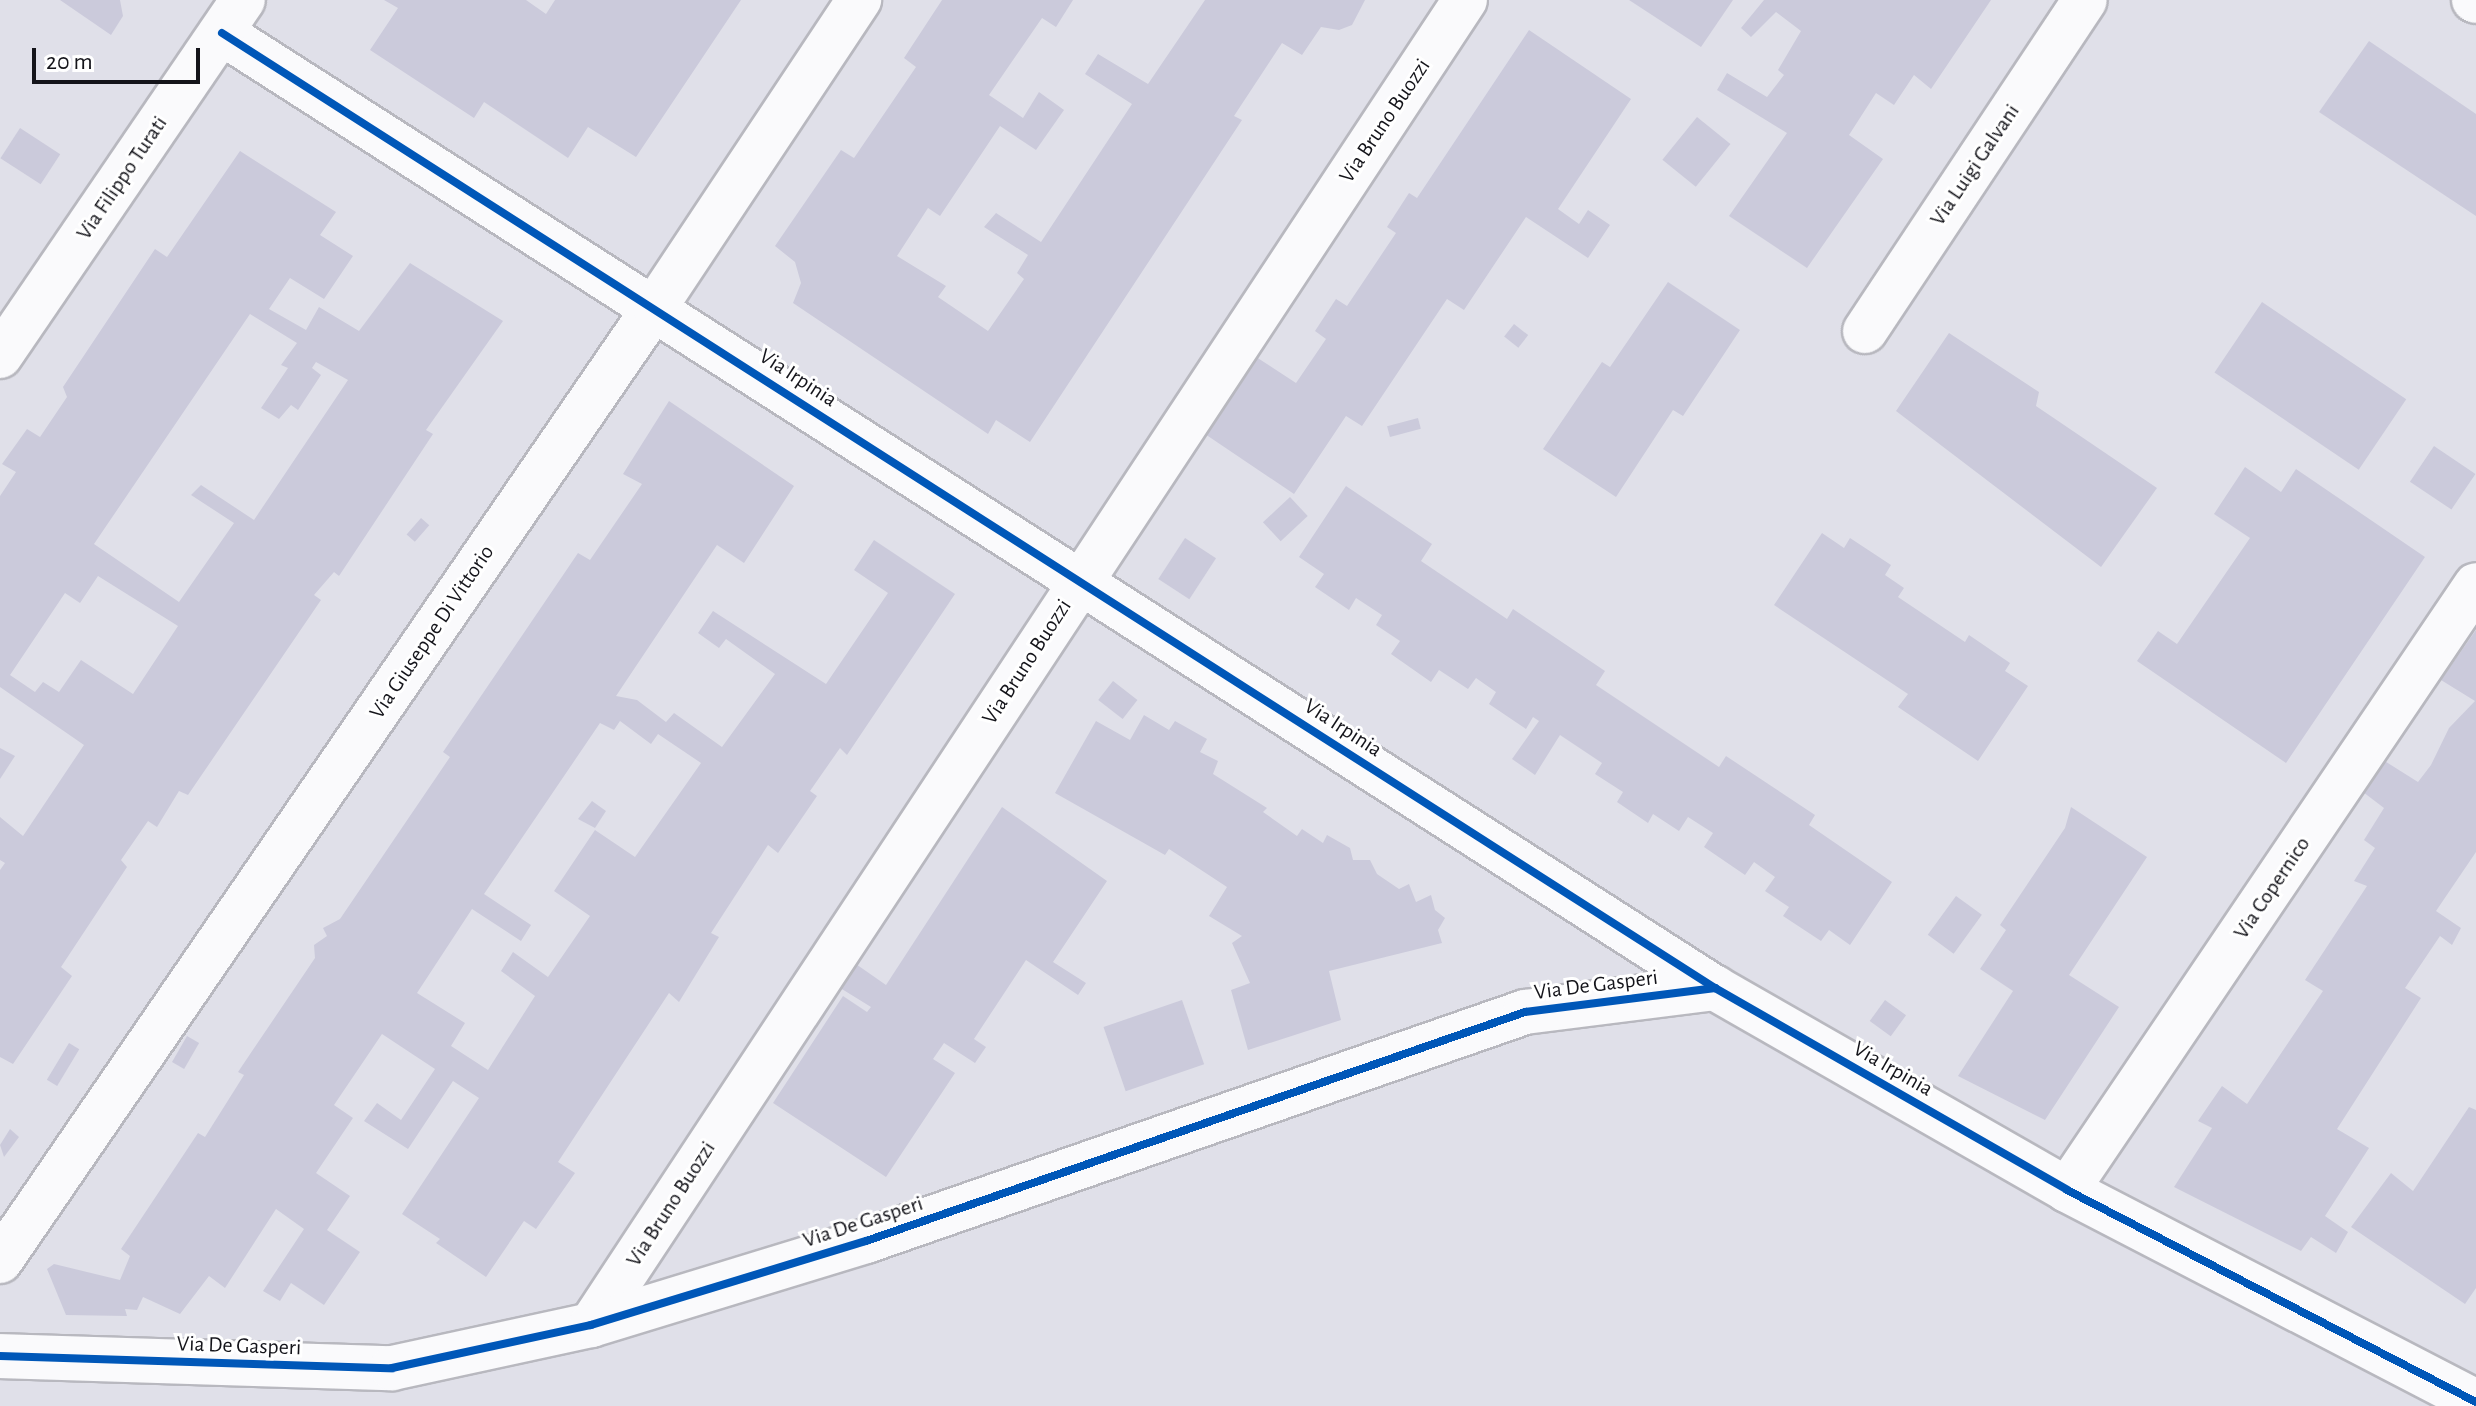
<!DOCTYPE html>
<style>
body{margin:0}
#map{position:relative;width:2476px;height:1406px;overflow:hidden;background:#e0e0e9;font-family:"Alegreya Sans",sans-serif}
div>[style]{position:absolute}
.building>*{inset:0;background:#cbcadb;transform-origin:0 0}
.roads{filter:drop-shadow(2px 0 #b8b8bf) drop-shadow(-2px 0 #b8b8bf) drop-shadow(0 2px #b8b8bf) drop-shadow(0 -2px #b8b8bf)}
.minor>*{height:44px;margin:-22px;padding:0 22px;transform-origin:22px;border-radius:22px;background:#fafafc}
.cycleway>*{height:8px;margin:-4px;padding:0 4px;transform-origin:4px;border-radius:4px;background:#0057b8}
span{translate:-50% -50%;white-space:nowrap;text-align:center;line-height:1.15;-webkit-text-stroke:6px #fff;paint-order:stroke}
.street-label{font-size:22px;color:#14141a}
.scale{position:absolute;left:32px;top:48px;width:168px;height:36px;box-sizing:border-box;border:4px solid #14141a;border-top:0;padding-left:10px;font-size:24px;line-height:28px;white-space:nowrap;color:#14141a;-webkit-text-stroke:6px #fff;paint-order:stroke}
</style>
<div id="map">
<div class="building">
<i style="clip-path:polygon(60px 0,120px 0,123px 16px,111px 35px)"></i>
<i style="clip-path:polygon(384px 0,526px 0,546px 14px,555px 0,741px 0,636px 157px,588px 127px,568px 158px,484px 102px,474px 118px,370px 50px,398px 8px)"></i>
<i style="clip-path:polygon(942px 0,1073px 0,1056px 27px,1042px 18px,989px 95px,1023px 118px,1039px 92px,1064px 110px,1036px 150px,1000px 126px,940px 216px,928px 208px,897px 256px,946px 286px,938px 297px,988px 331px,1024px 279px,1017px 273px,1028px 255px,984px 227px,996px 213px,1041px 242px,1132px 104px,1085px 74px,1098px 54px,1148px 84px,1205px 0,1365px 0,1352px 25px,1339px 30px,1321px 27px,1302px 55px,1282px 43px,1234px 116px,1242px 120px,1030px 442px,996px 420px,988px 434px,793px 303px,801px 283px,795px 262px,775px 246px,841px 150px,854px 158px,916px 67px,904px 58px)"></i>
<i style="clip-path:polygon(1629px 0,1733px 0,1701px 47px)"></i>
<i style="clip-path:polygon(1764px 0,1991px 0,1931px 89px,1914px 75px,1894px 105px,1876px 93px,1849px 135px,1883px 159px,1807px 268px,1729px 216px,1787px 133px,1717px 90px,1727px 73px,1767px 97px,1784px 75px,1778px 70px,1801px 31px,1776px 12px,1751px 37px,1741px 28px)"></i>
<i style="clip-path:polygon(1529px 30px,1631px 99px,1558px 209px,1579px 224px,1588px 210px,1610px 225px,1588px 258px,1526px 217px,1464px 310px,1447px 299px,1362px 426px,1346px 416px,1294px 494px,1202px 432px,1253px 355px,1296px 383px,1326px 339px,1315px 331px,1336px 299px,1347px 306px,1396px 233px,1387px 227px,1409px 193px,1417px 198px)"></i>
<i style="clip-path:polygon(2369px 41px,2476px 114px,2476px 216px,2319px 112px)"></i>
<i style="left:1697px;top:117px;width:43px;height:55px;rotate:39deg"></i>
<i style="left:20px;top:128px;width:48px;height:36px;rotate:33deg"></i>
<i style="clip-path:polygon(evenodd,240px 151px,336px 212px,320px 235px,353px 256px,324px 299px,290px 278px,269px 309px,306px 330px,319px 307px,359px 331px,410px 263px,503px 321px,426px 430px,433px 434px,339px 576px,334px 572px,314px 595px,321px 600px,188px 795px,179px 791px,157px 827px,148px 821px,121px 860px,127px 867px,61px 967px,72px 976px,13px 1064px,0 1057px,0 870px,5px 863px,0 860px,0 817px,23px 836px,84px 745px,0 687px,0 496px,16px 472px,2px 464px,27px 429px,40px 437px,67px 397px,63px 387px,155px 249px,167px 257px,240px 151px,250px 314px,297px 343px,281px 365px,288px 368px,261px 408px,279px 419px,291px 405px,298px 410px,321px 375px,312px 368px,316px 362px,348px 380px,254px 520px,201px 485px,191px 495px,234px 523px,179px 602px,94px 544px,250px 314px,240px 151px,98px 576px,178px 626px,133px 694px,81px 660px,59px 692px,43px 682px,35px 692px,10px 675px,65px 593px,80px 603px,98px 576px)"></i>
<i style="clip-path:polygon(1668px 282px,1740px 330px,1683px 416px,1673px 410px,1616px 497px,1543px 449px,1602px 362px,1610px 367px)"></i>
<i style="left:2262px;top:302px;width:174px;height:85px;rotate:34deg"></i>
<i style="left:1514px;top:324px;width:18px;height:16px;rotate:38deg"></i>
<i style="clip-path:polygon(1949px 333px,2039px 392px,2036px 406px,2157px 488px,2101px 567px,1896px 411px)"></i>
<i style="clip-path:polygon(evenodd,669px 401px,794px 486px,744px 563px,717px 545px,616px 696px,637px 700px,666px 722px,674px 713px,722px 747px,775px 674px,726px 639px,719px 648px,698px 633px,713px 611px,826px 684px,888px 593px,854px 570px,874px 540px,955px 594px,847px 755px,840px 748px,810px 791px,817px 796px,778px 853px,768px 845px,711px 933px,719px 937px,679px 1002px,669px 993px,558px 1162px,575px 1173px,536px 1229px,524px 1221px,486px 1277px,436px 1243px,440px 1239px,402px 1214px,479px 1098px,453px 1081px,408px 1149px,364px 1121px,377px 1103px,401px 1120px,435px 1069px,382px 1034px,334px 1105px,353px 1118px,316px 1173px,350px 1196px,327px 1230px,360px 1252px,324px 1305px,291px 1283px,280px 1301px,263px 1291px,304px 1229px,276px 1209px,225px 1288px,209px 1276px,180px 1314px,143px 1297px,137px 1310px,125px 1309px,127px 1316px,66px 1315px,47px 1269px,54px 1264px,120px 1280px,130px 1256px,121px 1249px,198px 1133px,205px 1137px,244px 1075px,238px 1072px,315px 958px,314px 945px,327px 936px,323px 928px,340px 919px,450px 757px,443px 752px,578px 553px,590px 560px,642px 484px,623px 474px,669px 401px,620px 721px,651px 744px,658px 734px,701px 763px,635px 857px,595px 830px,554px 891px,590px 916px,548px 977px,513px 952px,501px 971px,535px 996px,488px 1070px,451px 1046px,465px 1023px,417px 993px,472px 909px,521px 941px,531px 925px,484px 894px,600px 723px,614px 730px,620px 721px)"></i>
<i style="left:1418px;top:418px;width:11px;height:32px;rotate:75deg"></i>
<i style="left:2434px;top:446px;width:50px;height:43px;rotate:34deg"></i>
<i style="clip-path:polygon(2245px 467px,2281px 492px,2296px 469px,2425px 557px,2286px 763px,2137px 661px,2158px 631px,2177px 644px,2250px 538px,2214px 514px)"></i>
<i style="clip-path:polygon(1346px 486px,1432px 544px,1421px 561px,1507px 619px,1513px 609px,1605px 671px,1596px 685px,1719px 767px,1726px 756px,1815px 815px,1809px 825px,1892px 882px,1850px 945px,1829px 930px,1821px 941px,1783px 916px,1789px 907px,1765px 891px,1775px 877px,1754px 862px,1745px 875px,1704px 847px,1713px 833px,1688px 817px,1679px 831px,1653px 814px,1648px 823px,1617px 802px,1623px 792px,1595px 774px,1602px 763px,1560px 735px,1535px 775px,1512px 759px,1539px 721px,1533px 717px,1526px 729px,1489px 704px,1496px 692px,1476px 678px,1468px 689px,1439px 670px,1431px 682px,1391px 654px,1400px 641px,1376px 625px,1382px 615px,1356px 598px,1349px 610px,1315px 587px,1324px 574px,1299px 557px)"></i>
<i style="left:1290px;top:497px;width:26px;height:37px;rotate:47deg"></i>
<i style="left:421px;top:518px;width:11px;height:22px;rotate:41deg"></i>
<i style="clip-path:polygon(1822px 533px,1844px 548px,1850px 538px,1891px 565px,1885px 575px,1904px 588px,1898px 597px,1965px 642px,1969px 635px,2010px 663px,2005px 671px,2028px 686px,1978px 761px,1898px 707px,1908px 694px,1774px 605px)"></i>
<i style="left:1185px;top:538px;width:37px;height:49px;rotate:33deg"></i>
<i style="clip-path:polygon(2476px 630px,2476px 852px,2436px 911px,2461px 928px,2452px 945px,2440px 936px,2405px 988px,2421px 998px,2337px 1129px,2369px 1148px,2325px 1216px,2348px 1232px,2336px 1253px,2311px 1237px,2301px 1251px,2174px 1187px,2212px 1128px,2198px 1121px,2222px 1086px,2247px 1104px,2323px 991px,2305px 980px,2367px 886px,2354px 881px,2375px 848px,2364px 840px,2384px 808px,2363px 792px,2383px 760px,2418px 782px,2431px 765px,2449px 728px,2475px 701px,2441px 680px)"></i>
<i style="left:1113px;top:681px;width:31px;height:24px;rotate:38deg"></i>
<i style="clip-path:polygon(1144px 715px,1169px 730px,1175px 721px,1207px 739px,1200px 752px,1218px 761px,1213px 774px,1267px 808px,1263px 812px,1297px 836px,1302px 829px,1323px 843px,1327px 835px,1350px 848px,1353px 860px,1370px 860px,1377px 874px,1399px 889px,1409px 884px,1416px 902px,1431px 895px,1435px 910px,1445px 918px,1438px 930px,1442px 943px,1329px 971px,1341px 1020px,1248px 1050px,1231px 990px,1250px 983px,1232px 943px,1242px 936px,1209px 916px,1227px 887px,1169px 849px,1165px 855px,1055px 793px,1096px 721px,1130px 740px)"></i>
<i style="clip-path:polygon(0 748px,15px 756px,0 779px)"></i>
<i style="clip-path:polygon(592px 801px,606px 811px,595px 828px,578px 819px)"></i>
<i style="clip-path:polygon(1002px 807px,1107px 881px,1053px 962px,1086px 983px,1078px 995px,1026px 960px,974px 1039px,986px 1047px,975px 1063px,944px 1043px,933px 1059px,955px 1073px,886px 1177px,773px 1103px,843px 996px,867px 1012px,871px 1007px,837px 986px,853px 962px,886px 985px)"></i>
<i style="clip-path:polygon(2071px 807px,2147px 857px,2069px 975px,2119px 1007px,2045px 1120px,1958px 1076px,2013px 991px,1980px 969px,2006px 930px,2000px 925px,2065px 828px)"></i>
<i style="left:1956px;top:896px;width:32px;height:48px;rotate:36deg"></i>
<i style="left:1182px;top:1000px;width:68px;height:83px;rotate:71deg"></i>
<i style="left:1885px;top:1000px;width:26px;height:26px;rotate:36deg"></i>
<i style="left:187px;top:1036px;width:14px;height:30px;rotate:30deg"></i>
<i style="left:69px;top:1043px;width:12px;height:43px;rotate:31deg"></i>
<i style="clip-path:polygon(2469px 1107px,2476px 1110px,2476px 1288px,2465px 1304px,2351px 1227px,2391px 1173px,2413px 1191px)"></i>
<i style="clip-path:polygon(10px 1129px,19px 1137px,4px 1157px,0 1145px)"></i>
</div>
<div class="roads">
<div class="minor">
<i style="left:2474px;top:0;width:2px;rotate:27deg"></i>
<i style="left:222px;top:33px;width:1772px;rotate:32.61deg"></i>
<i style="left:1715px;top:988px;width:406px;rotate:29.8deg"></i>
<i style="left:2067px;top:1190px;width:461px;rotate:27.4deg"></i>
<i style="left:1865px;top:331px;width:397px;rotate:-56.4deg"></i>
<i style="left:0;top:356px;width:431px;rotate:-55.7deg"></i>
<i style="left:2067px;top:1190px;width:730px;rotate:-55.94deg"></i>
<i style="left:0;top:1261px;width:1157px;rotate:-55.53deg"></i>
<i style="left:655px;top:307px;width:369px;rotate:-56.4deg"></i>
<i style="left:591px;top:1325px;width:1587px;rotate:-56.59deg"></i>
<i style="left:0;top:1356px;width:392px;rotate:1.8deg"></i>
<i style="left:392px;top:1368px;width:204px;rotate:-12.2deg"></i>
<i style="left:591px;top:1325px;width:288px;rotate:-17deg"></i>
<i style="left:866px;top:1241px;width:698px;rotate:-19.16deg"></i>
<i style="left:1525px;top:1012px;width:192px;rotate:-7.2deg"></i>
</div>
</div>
<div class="cycleway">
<i style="left:222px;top:33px;width:1772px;rotate:32.61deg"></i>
<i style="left:1715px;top:988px;width:406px;rotate:29.8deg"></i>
<i style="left:2067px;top:1190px;width:461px;rotate:27.4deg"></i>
<i style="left:0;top:1356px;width:392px;rotate:1.8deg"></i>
<i style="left:392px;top:1368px;width:204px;rotate:-12.2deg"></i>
<i style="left:591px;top:1325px;width:288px;rotate:-17deg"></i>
<i style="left:866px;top:1241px;width:698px;rotate:-19.16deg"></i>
<i style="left:1525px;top:1012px;width:192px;rotate:-7.2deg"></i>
</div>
<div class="street-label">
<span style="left:1385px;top:121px;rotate:-56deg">Via Bruno Buozzi</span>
<span style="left:1975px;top:165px;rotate:-56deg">Via Luigi Galvani</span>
<span style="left:122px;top:178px;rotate:-56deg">Via Filippo Turati</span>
<span style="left:798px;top:378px;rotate:33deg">Via Irpinia</span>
<span style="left:432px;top:632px;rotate:-56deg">Via Giuseppe Di Vittorio</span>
<span style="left:1027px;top:662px;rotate:-57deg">Via Bruno Buozzi</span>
<span style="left:1343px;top:728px;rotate:33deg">Via Irpinia</span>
<span style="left:2272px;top:888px;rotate:-56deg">Via Copernico</span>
<span style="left:1596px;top:985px;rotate:-7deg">Via De Gasperi</span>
<span style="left:1893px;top:1069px;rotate:30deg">Via Irpinia</span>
<span style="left:671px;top:1204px;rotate:-57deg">Via Bruno Buozzi</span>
<span style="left:863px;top:1222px;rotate:-18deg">Via De Gasperi</span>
<span style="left:239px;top:1346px;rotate:2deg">Via De Gasperi</span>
</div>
<div class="scale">20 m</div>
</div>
